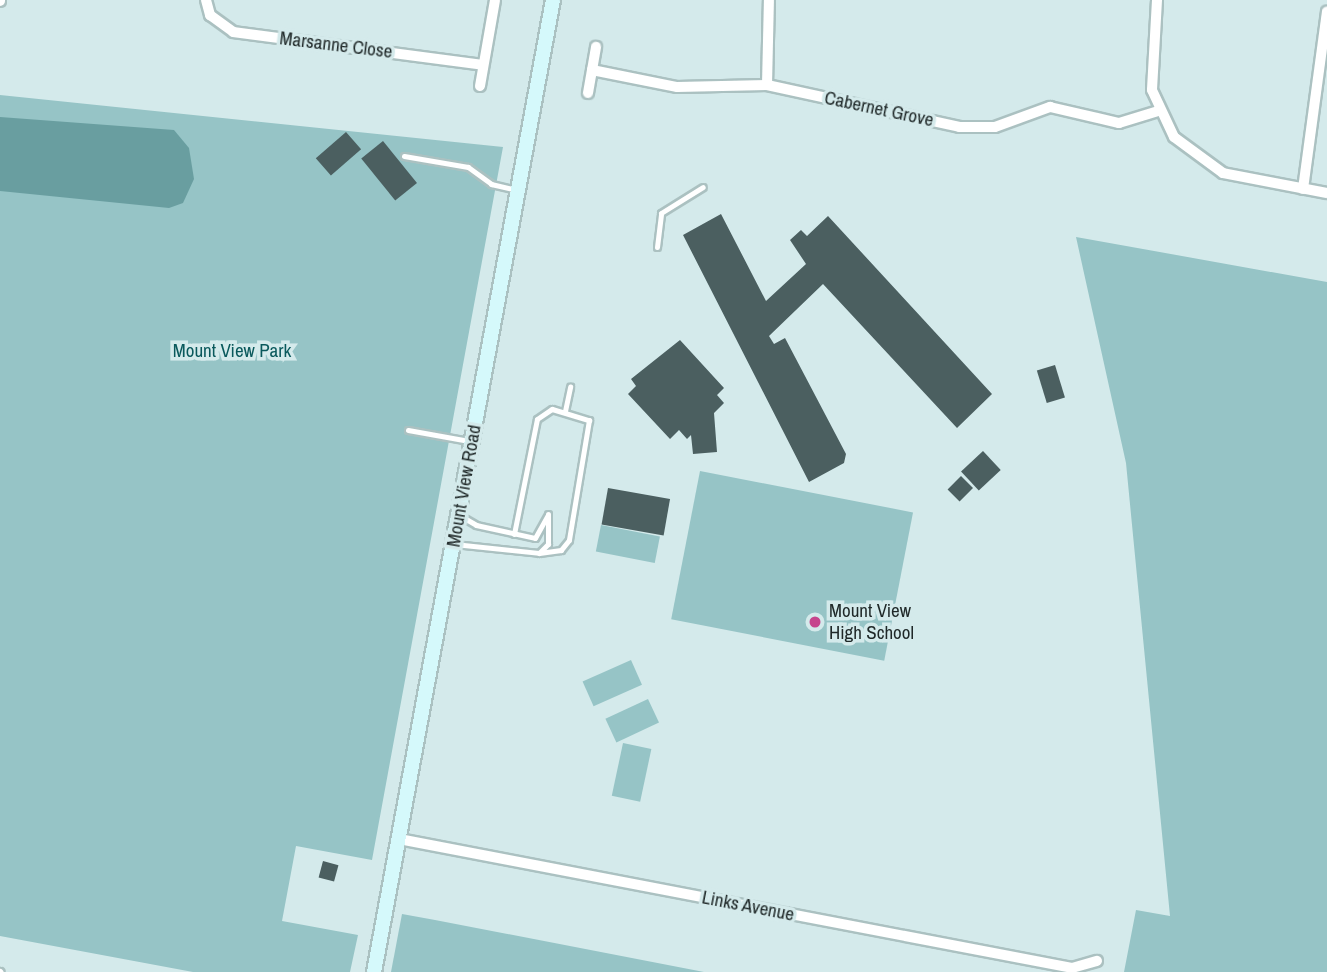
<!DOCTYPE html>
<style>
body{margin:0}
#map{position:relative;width:1327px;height:972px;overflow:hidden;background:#d4eaeb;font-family:"Archivo Narrow",sans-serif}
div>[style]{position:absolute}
.green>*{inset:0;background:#96c4c6;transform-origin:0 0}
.water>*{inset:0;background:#699ea0}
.building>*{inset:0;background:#4b5f60;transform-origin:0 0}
.roads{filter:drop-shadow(2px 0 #abc1c1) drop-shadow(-2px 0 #abc1c1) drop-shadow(0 2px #abc1c1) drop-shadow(0 -2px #abc1c1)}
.lane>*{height:5px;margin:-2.5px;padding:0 2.5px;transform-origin:2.5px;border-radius:2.5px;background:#fff}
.street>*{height:10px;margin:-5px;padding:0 5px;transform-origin:5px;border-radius:5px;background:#fff}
.secondary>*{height:14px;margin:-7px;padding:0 7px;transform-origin:7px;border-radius:7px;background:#d5f9fb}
.dots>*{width:19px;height:19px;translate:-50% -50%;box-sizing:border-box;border:4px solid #d4eaeb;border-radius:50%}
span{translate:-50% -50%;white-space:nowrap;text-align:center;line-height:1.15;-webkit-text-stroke:7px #d4eaeb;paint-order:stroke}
.street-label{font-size:19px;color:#1f2828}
.park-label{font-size:19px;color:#0a595c}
.poi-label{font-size:19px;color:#1f2828}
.left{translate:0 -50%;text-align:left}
</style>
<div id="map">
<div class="green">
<i style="clip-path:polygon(0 95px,503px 147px,372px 860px,296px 846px,282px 921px,358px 935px,350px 972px,193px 972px,0 936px)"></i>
<i style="clip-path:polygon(1076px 237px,1327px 282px,1327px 972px,1124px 972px,1136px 910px,1170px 916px,1126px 463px)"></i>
<i style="left:700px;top:471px;width:217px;height:151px;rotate:11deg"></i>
<i style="left:601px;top:525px;width:60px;height:27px;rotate:11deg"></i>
<i style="left:631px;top:660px;width:27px;height:53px;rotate:66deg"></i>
<i style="left:648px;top:699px;width:26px;height:47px;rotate:65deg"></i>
<i style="left:623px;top:743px;width:29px;height:54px;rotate:12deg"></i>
<i style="clip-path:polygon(402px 914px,435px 920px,704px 972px,391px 972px)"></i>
</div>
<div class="water">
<i style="clip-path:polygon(0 117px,174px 130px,189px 148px,194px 179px,183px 203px,169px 208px,0 191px)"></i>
</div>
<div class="building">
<i style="left:346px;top:132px;width:23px;height:40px;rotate:49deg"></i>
<i style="left:383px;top:141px;width:54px;height:28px;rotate:51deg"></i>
<i style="clip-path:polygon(721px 214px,766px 301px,806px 264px,790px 240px,801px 230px,807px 236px,828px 216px,992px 394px,957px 428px,823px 284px,769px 336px,774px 344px,785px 338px,846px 454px,844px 463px,809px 482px,683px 235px)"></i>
<i style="clip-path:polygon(680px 340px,724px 388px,717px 395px,724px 403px,714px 413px,717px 452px,693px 454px,691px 435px,687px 439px,679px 430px,670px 439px,628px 394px,636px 386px,631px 379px)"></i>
<i style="left:1055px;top:365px;width:34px;height:19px;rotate:73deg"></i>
<i style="left:983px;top:451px;width:26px;height:30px;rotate:47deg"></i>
<i style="left:961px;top:476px;width:17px;height:19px;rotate:45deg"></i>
<i style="left:608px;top:488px;width:63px;height:37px;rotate:10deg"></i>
<i style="left:323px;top:861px;width:16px;height:17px;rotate:15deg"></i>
</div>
<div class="roads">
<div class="lane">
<i style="left:404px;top:156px;width:65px;rotate:9.8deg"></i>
<i style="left:468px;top:167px;width:29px;rotate:36deg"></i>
<i style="left:491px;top:184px;width:26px;rotate:13deg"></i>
<i style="left:657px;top:247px;width:34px;rotate:-83deg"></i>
<i style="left:661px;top:213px;width:49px;rotate:-31.8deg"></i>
<i style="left:565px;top:411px;width:25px;rotate:-78deg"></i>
<i style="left:408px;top:430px;width:62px;rotate:10.2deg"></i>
<i style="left:459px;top:515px;width:20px;rotate:30deg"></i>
<i style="left:476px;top:525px;width:60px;rotate:12.4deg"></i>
<i style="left:535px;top:538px;width:25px;rotate:-61deg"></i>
<i style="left:514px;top:534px;width:117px;rotate:-78.7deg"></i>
<i style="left:537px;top:419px;width:18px;rotate:-34deg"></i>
<i style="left:552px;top:409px;width:39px;rotate:17deg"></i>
<i style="left:589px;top:420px;width:122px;rotate:99.5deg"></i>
<i style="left:569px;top:540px;width:13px;rotate:129deg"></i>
<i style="left:561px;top:550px;width:22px;rotate:172deg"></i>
<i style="left:454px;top:544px;width:85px;rotate:6deg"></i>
<i style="left:539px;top:553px;width:13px;rotate:-45deg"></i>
<i style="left:548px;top:544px;width:30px;rotate:-90deg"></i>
<i style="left:0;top:971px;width:1px;rotate:45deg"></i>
</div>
<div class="street">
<i style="left:206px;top:0;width:16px;rotate:75deg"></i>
<i style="left:210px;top:15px;width:29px;rotate:36deg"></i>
<i style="left:233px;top:32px;width:252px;rotate:7.5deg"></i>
<i style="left:1157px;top:0;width:90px;rotate:93.2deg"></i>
<i style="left:1152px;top:90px;width:52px;rotate:64.9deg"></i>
<i style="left:1174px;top:137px;width:61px;rotate:36.3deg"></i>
<i style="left:1223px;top:173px;width:106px;rotate:10.9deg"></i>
<i style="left:0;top:1px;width:1px;rotate:-90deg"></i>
<i style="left:592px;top:70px;width:87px;rotate:11.3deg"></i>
<i style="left:677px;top:87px;width:90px;rotate:-1.3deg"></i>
<i style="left:767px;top:85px;width:197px;rotate:12.3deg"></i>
<i style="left:959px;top:127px;width:36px"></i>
<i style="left:995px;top:127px;width:59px;rotate:-20deg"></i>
<i style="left:1050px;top:107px;width:71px;rotate:13.1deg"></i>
<i style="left:1119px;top:123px;width:41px;rotate:-17.1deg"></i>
<i style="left:767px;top:85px;width:85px;rotate:-88.7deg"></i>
<i style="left:480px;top:86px;width:87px;rotate:-80.1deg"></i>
<i style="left:588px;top:93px;width:47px;rotate:-80.1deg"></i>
<i style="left:1303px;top:189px;width:179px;rotate:-82.3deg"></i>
<i style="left:399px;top:839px;width:685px;rotate:10.85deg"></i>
<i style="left:1072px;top:968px;width:26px;rotate:-16deg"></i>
</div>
<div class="secondary">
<i style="left:374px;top:972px;width:988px;rotate:-79.57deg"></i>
</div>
</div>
<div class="dots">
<i style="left:815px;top:622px;background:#c6458d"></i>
</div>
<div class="street-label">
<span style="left:336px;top:45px;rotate:7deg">Marsanne Close</span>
<span style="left:879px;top:109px;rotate:12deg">Cabernet Grove</span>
<span style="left:464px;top:486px;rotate:-80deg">Mount View Road</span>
<span style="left:748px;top:906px;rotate:11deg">Links Avenue</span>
</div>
<div class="park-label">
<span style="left:232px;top:351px">Mount View Park</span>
</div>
<div class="poi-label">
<span class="left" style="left:829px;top:622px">Mount View<br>High School</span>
</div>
</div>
